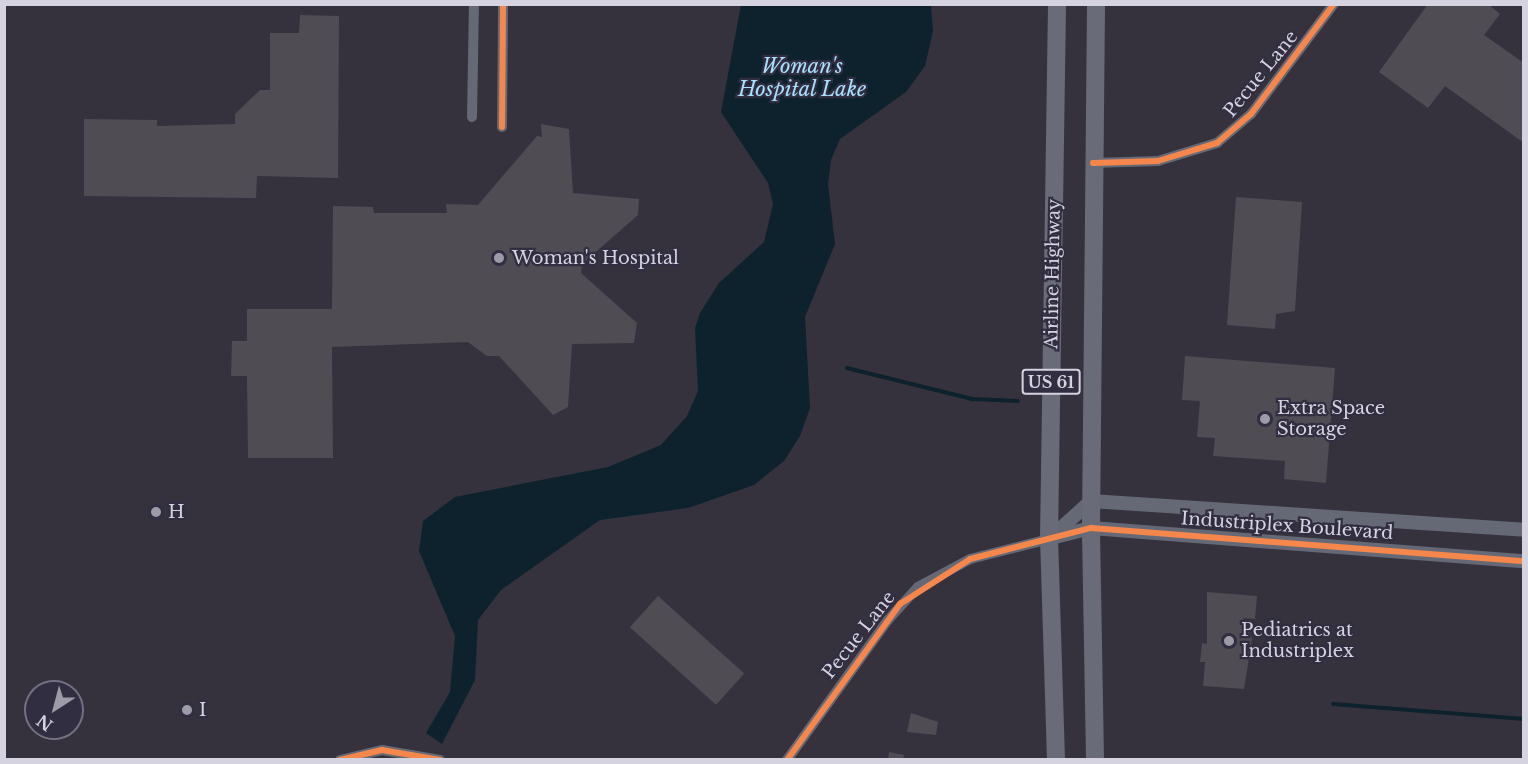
<!DOCTYPE html>
<style>
body{margin:0}
#map{position:relative;width:1528px;height:764px;overflow:hidden;background:#35323e;font-family:"Libre Baskerville",serif}
div>[style]{position:absolute}
.water>*{inset:0;background:#0d222c}
.stream>*{height:4px;margin:-2px;padding:0 2px;transform-origin:2px;border-radius:2px;background:#0d222c}
.building>*{inset:0;background:#504c54;transform-origin:0 0}
.minor>*{height:10px;margin:-5px;padding:0 5px;transform-origin:5px;border-radius:5px;background:#656976}
.tertiary>*{height:14px;margin:-7px;padding:0 7px;transform-origin:7px;border-radius:7px;background:#656976}
.trunk>*{height:18px;margin:-9px;padding:0 9px;transform-origin:9px;border-radius:9px;background:#696c78}
.cycleway>*{height:6px;margin:-3px;padding:0 3px;transform-origin:3px;border-radius:3px;background:#f5874c}
.dots>*{width:16px;height:16px;translate:-50% -50%;box-sizing:border-box;border:3px solid #322e42;border-radius:50%}
span{translate:-50% -50%;white-space:nowrap;text-align:center;line-height:1.15;-webkit-text-stroke:4.5px #322e42;paint-order:stroke}
.shield-label span{padding:2px 4px;background:#322e42;border:2px solid;border-radius:4px;-webkit-text-stroke-width:0}
.shield-label{font-size:16px;color:#d5d3e0;font-weight:700}
.street-label{font-size:18px;color:#d5d3e0}
.poi-label{font-size:18px;color:#d5d3e0}
.left{translate:0 -50%;text-align:left}
.water-label{font-size:20px;color:#a8e0fd;font-style:italic}
.frame{position:absolute;inset:0;border:6px solid #d5d3e0;pointer-events:none}
.north{position:absolute;left:24px;top:680px;width:60px;height:60px;box-sizing:border-box;background:#322e42;border:2px solid #737081;border-radius:50%;rotate:216deg;font-size:16px;font-weight:700;line-height:24px;text-align:center;color:#d5d3e0}
.north::after{content:'';display:block;margin:auto;width:21px;height:27px;background:#9d9ba7;clip-path:polygon(50% 0,100% 100%,50% 72%,0 100%)}
</style>
<div id="map">
<div class="water">
<i style="clip-path:polygon(741px 5px,931px 5px,933px 31px,925px 66px,906px 92px,840px 139px,831px 160px,828px 184px,835px 244px,805px 317px,810px 408px,800px 436px,784px 461px,754px 485px,688px 508px,600px 520px,501px 590px,478px 620px,475px 680px,442px 744px,426px 733px,450px 692px,455px 636px,419px 551px,423px 521px,455px 497px,608px 467px,661px 445px,687px 416px,698px 391px,695px 328px,700px 313px,719px 283px,764px 242px,773px 204px,768px 183px,721px 112px)"></i>
</div>
<div class="stream">
<i style="left:847px;top:368px;width:129px;rotate:13.9deg"></i>
<i style="left:972px;top:399px;width:46px;rotate:2.5deg"></i>
<i style="left:1333px;top:704px;width:192px;rotate:4.5deg"></i>
</div>
<div class="building">
<i style="clip-path:polygon(1428px 4px,1488px 4px,1500px 14px,1484px 35px,1524px 63px,1524px 143px,1445px 86px,1428px 108px,1379px 72px)"></i>
<i style="clip-path:polygon(300px 15px,339px 16px,338px 178px,257px 176px,256px 198px,84px 196px,84px 119px,157px 120px,157px 126px,235px 124px,235px 114px,260px 90px,270px 90px,270px 33px,299px 33px)"></i>
<i style="clip-path:polygon(541px 124px,569px 129px,573px 193px,639px 199px,638px 215px,582px 264px,581px 273px,637px 323px,634px 343px,572px 344px,568px 407px,553px 415px,499px 356px,487px 356px,468px 342px,332px 347px,333px 458px,248px 458px,247px 376px,231px 376px,232px 341px,247px 341px,247px 309px,332px 309px,333px 206px,373px 207px,374px 213px,447px 213px,446px 204px,478px 205px,537px 136px,542px 137px)"></i>
<i style="clip-path:polygon(1236px 197px,1302px 202px,1295px 311px,1276px 314px,1275px 329px,1227px 325px)"></i>
<i style="clip-path:polygon(1185px 356px,1335px 368px,1326px 483px,1284px 479px,1285px 461px,1213px 456px,1215px 438px,1197px 437px,1200px 401px,1182px 400px)"></i>
<i style="clip-path:polygon(1207px 592px,1257px 596px,1255px 619px,1243px 618px,1252px 639px,1244px 689px,1203px 686px,1205px 662px,1200px 662px,1202px 643px,1207px 644px)"></i>
<i style="left:658px;top:596px;width:116px;height:42px;rotate:42deg"></i>
<i style="clip-path:polygon(911px 713px,938px 722px,936px 735px,907px 732px)"></i>
<i style="clip-path:polygon(889px 752px,904px 755px,903px 760px,888px 760px)"></i>
</div>
<div class="minor">
<i style="left:472px;top:117px;width:113px;rotate:-89deg"></i>
<i style="left:502px;top:127px;width:123px;rotate:-89.5deg"></i>
<i style="left:1093px;top:163px;width:65px;rotate:-1.8deg"></i>
<i style="left:1158px;top:161px;width:62px;rotate:-17deg"></i>
<i style="left:1217px;top:143px;width:45px;rotate:-40.5deg"></i>
<i style="left:1251px;top:114px;width:138px;rotate:-53deg"></i>
<i style="left:340px;top:760px;width:43px;rotate:-13.4deg"></i>
<i style="left:382px;top:750px;width:59px;rotate:9.8deg"></i>
<i style="left:787px;top:760px;width:173px;rotate:-54.2deg"></i>
<i style="left:888px;top:620px;width:45px;rotate:-47.7deg"></i>
<i style="left:918px;top:587px;width:59px;rotate:-28.3deg"></i>
<i style="left:970px;top:559px;width:81px;rotate:-14.2deg"></i>
</div>
<div class="tertiary">
<i style="left:1051px;top:538px;width:41px;rotate:-14deg"></i>
<i style="left:1091px;top:528px;width:434px;rotate:4.4deg"></i>
<i style="left:1049px;top:539px;width:57px;rotate:-42.1deg"></i>
<i style="left:1091px;top:501px;width:434px;rotate:3.8deg"></i>
</div>
<div class="trunk">
<i style="left:1056px;top:760px;width:221px;rotate:-91.8deg"></i>
<i style="left:1049px;top:539px;width:535px;rotate:-89.14deg"></i>
<i style="left:1095px;top:760px;width:232px;rotate:-91deg"></i>
<i style="left:1091px;top:528px;width:524px;rotate:-89.45deg"></i>
</div>
<div class="cycleway">
<i style="left:502px;top:127px;width:123px;rotate:-89.5deg"></i>
<i style="left:1093px;top:163px;width:65px;rotate:-1.8deg"></i>
<i style="left:1158px;top:161px;width:62px;rotate:-17deg"></i>
<i style="left:1217px;top:143px;width:45px;rotate:-40.5deg"></i>
<i style="left:1251px;top:114px;width:138px;rotate:-53deg"></i>
<i style="left:340px;top:760px;width:43px;rotate:-13.4deg"></i>
<i style="left:382px;top:750px;width:59px;rotate:9.8deg"></i>
<i style="left:787px;top:760px;width:193px;rotate:-54.1deg"></i>
<i style="left:900px;top:604px;width:83px;rotate:-32.7deg"></i>
<i style="left:970px;top:559px;width:125px;rotate:-14.4deg"></i>
<i style="left:1091px;top:528px;width:434px;rotate:4.4deg"></i>
</div>
<div class="dots">
<i style="left:499px;top:258px;background:#9d9ba7"></i>
<i style="left:1265px;top:419px;background:#9d9ba7"></i>
<i style="left:156px;top:512px;background:#9d9ba7"></i>
<i style="left:1229px;top:641px;background:#9d9ba7"></i>
<i style="left:187px;top:710px;background:#9d9ba7"></i>
</div>
<div class="shield-label">
<span style="left:1051px;top:382px">US 61</span>
</div>
<div class="street-label">
<span style="left:1261px;top:74px;rotate:-51deg">Pecue Lane</span>
<span style="left:1053px;top:274px;rotate:-89deg">Airline Highway</span>
<span style="left:1287px;top:526px;rotate:4deg">Industriplex Boulevard</span>
<span style="left:859px;top:635px;rotate:-52deg">Pecue Lane</span>
</div>
<div class="poi-label">
<span class="left" style="left:512px;top:258px">Woman's Hospital</span>
<span class="left" style="left:1277px;top:419px">Extra Space<br>Storage</span>
<span class="left" style="left:168px;top:512px">H</span>
<span class="left" style="left:1241px;top:641px">Pediatrics at<br>Industriplex</span>
<span class="left" style="left:199px;top:710px">I</span>
</div>
<div class="water-label">
<span style="left:802px;top:78px">Woman's<br>Hospital Lake</span>
</div>
<div class="frame"></div>
<div class="north">N</div>
</div>
